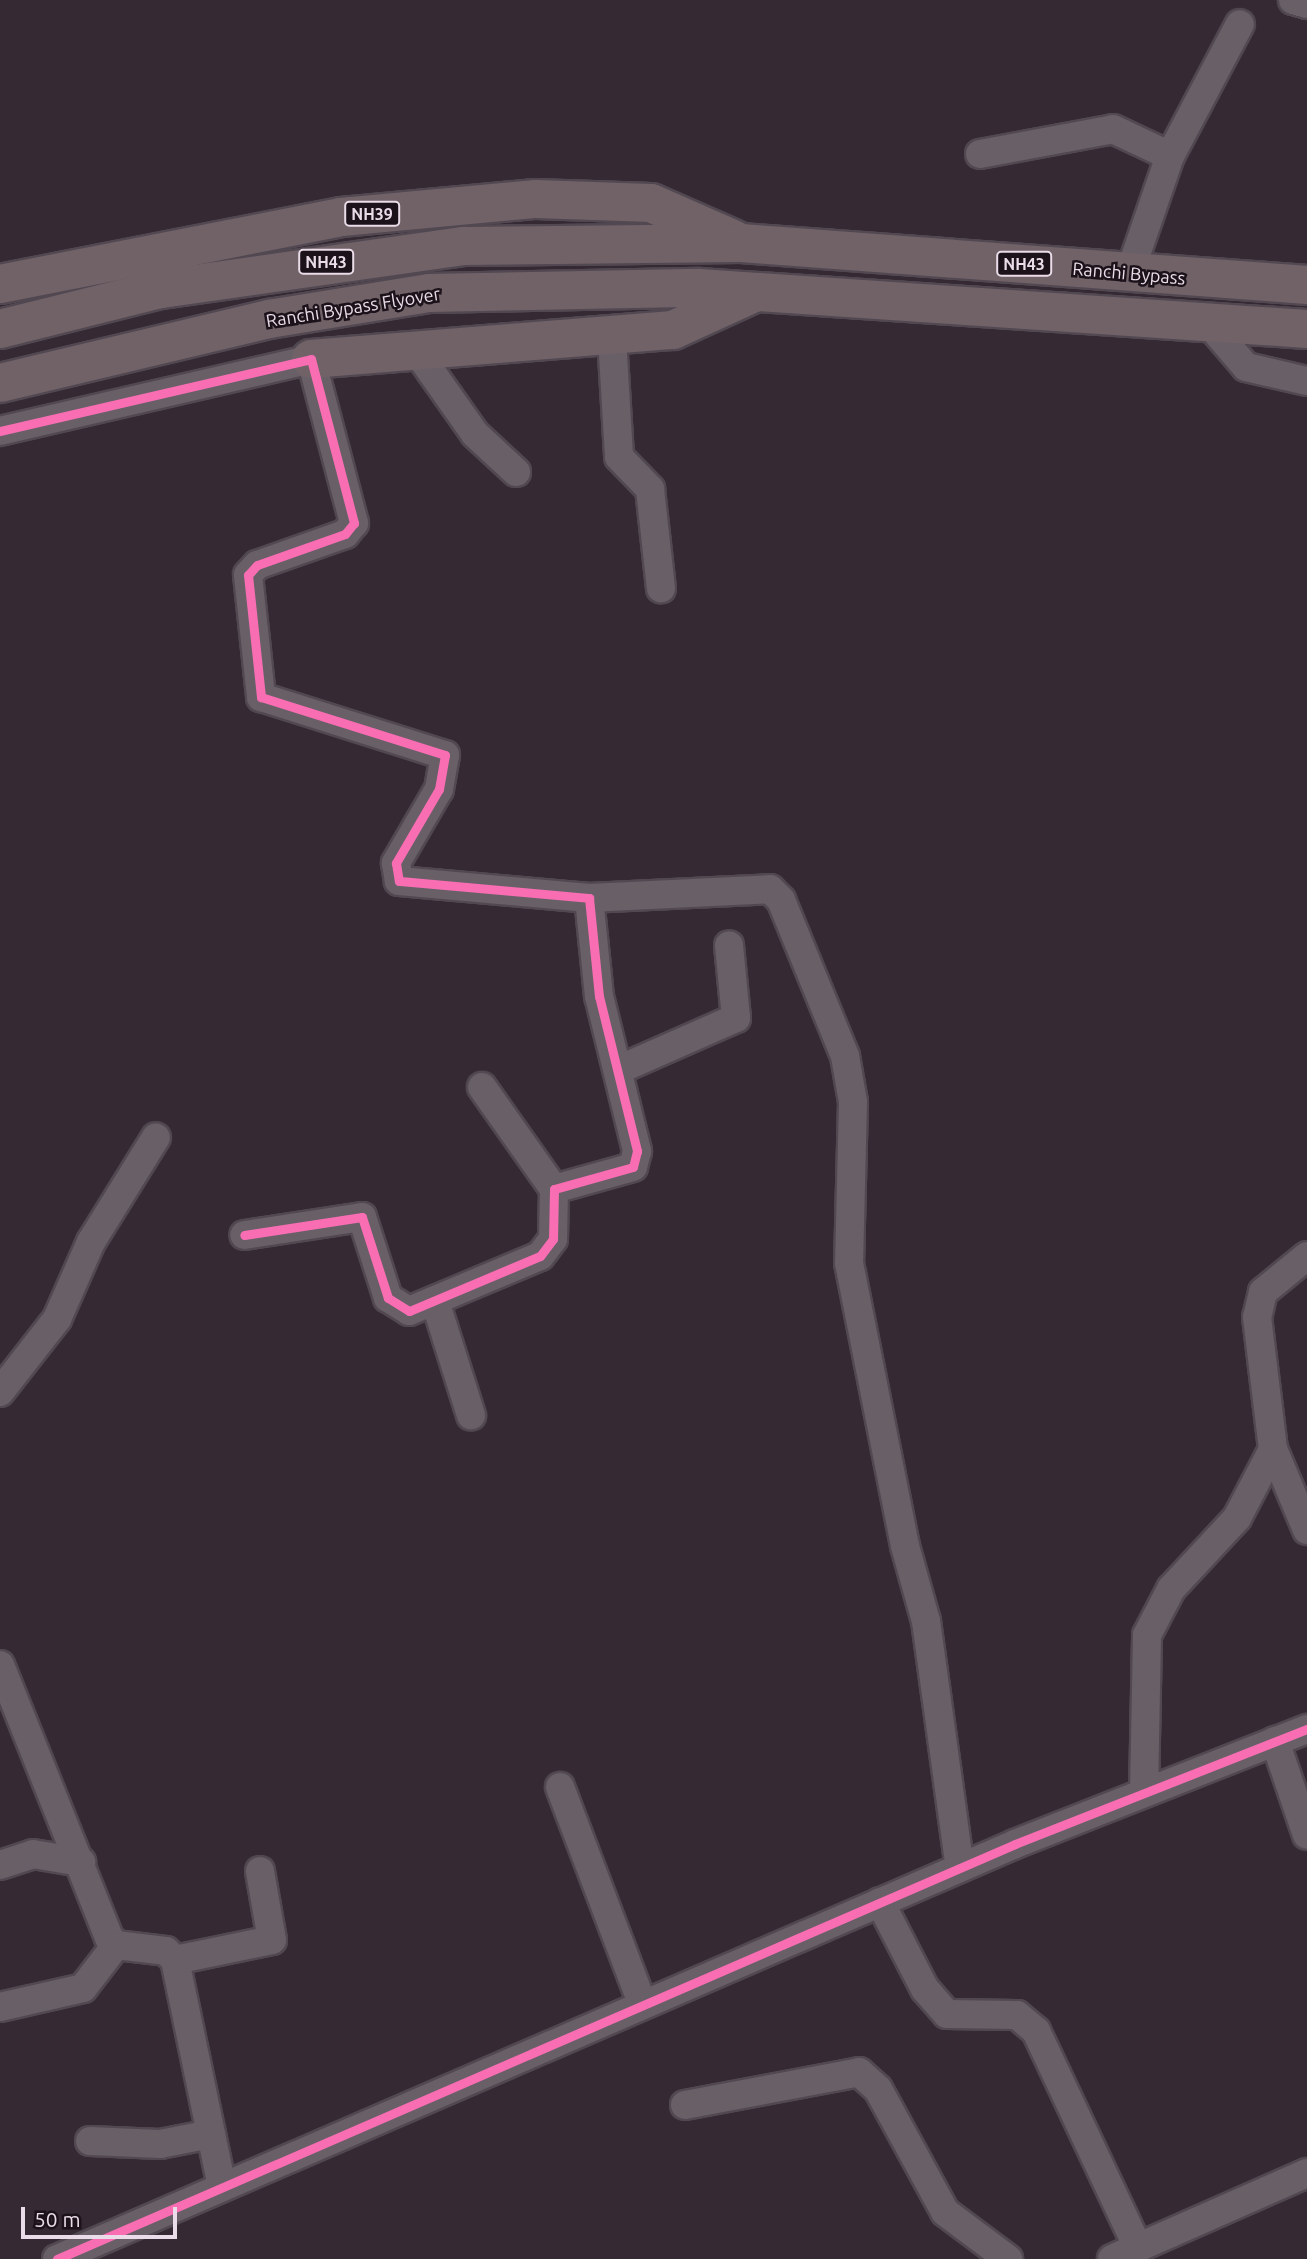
<!DOCTYPE html>
<style>
body{margin:0}
#map{position:relative;width:1307px;height:2259px;overflow:hidden;background:#352a34;font-family:Ubuntu,sans-serif}
div>[style]{position:absolute}
.roads{filter:drop-shadow(2px 0 #514851) drop-shadow(-2px 0 #514851) drop-shadow(0 2px #514851) drop-shadow(0 -2px #514851)}
.minor>*{height:28px;margin:-14px;padding:0 14px;transform-origin:14px;border-radius:14px;background:#685f67}
.highway>*{height:38px;margin:-19px;padding:0 19px;transform-origin:19px;border-radius:19px;background:#716267}
.cycleway>*{height:9px;margin:-4.5px;padding:0 4.5px;transform-origin:4.5px;border-radius:4.5px;background:#f96db3}
span{translate:-50% -50%;white-space:nowrap;text-align:center;line-height:1.15;-webkit-text-stroke:5px #1b121a;paint-order:stroke}
.shield-label span{padding:2px 5px;background:#1b121a;border:2px solid;border-radius:5px;-webkit-text-stroke-width:0}
.shield-label{font-size:16px;color:#eadce8;font-weight:700}
.street-label{font-size:18px;color:#eadce8}
.scale{position:absolute;left:21px;top:2207px;width:156px;height:32px;box-sizing:border-box;border:4px solid #eadce8;border-top:0;padding-left:9px;font-size:21px;line-height:24px;white-space:nowrap;color:#eadce8;-webkit-text-stroke:5px #1b121a;paint-order:stroke}
</style>
<div id="map">
<div class="roads">
<div class="minor">
<i style="left:1293px;top:0;width:15px;rotate:16deg"></i>
<i style="left:980px;top:154px;width:135px;rotate:-10.6deg"></i>
<i style="left:1113px;top:129px;width:63px;rotate:25.3deg"></i>
<i style="left:1130px;top:272px;width:123px;rotate:-71deg"></i>
<i style="left:1170px;top:156px;width:149px;rotate:-62.1deg"></i>
<i style="left:1210px;top:325px;width:55px;rotate:49.4deg"></i>
<i style="left:1246px;top:367px;width:63px;rotate:12.9deg"></i>
<i style="left:612px;top:338px;width:119px;rotate:86.6deg"></i>
<i style="left:619px;top:457px;width:45px;rotate:45.9deg"></i>
<i style="left:650px;top:489px;width:100px;rotate:83.7deg"></i>
<i style="left:413px;top:346px;width:108px;rotate:54.8deg"></i>
<i style="left:475px;top:434px;width:56px;rotate:42.8deg"></i>
<i style="left:0;top:431px;width:319px;rotate:-13deg"></i>
<i style="left:311px;top:359px;width:170px;rotate:75.3deg"></i>
<i style="left:354px;top:523px;width:14px;rotate:129deg"></i>
<i style="left:345px;top:534px;width:93px;rotate:160.6deg"></i>
<i style="left:257px;top:565px;width:13px;rotate:132deg"></i>
<i style="left:248px;top:575px;width:123px;rotate:83.9deg"></i>
<i style="left:261px;top:697px;width:193px;rotate:17.5deg"></i>
<i style="left:445px;top:755px;width:35px;rotate:100deg"></i>
<i style="left:439px;top:789px;width:86px;rotate:120.2deg"></i>
<i style="left:396px;top:863px;width:18px;rotate:81deg"></i>
<i style="left:399px;top:881px;width:191px;rotate:5.1deg"></i>
<i style="left:589px;top:898px;width:99px;rotate:84.2deg"></i>
<i style="left:599px;top:996px;width:160px;rotate:76.2deg"></i>
<i style="left:637px;top:1151px;width:16px;rotate:104deg"></i>
<i style="left:633px;top:1167px;width:82px;rotate:164.4deg"></i>
<i style="left:554px;top:1189px;width:50px;rotate:91.1deg"></i>
<i style="left:553px;top:1239px;width:21px;rotate:127deg"></i>
<i style="left:540px;top:1256px;width:142px;rotate:157.2deg"></i>
<i style="left:409px;top:1311px;width:25px;rotate:-148deg"></i>
<i style="left:388px;top:1298px;width:85px;rotate:-107.8deg"></i>
<i style="left:362px;top:1217px;width:119px;rotate:171.3deg"></i>
<i style="left:589px;top:898px;width:181px;rotate:-2.8deg"></i>
<i style="left:770px;top:889px;width:16px;rotate:45deg"></i>
<i style="left:781px;top:900px;width:169px;rotate:67.7deg"></i>
<i style="left:845px;top:1056px;width:47px;rotate:80.1deg"></i>
<i style="left:853px;top:1102px;width:161px;rotate:91.4deg"></i>
<i style="left:849px;top:1263px;width:288px;rotate:78.8deg"></i>
<i style="left:905px;top:1546px;width:78px;rotate:74.4deg"></i>
<i style="left:926px;top:1621px;width:249px;rotate:82.2deg"></i>
<i style="left:618px;top:1070px;width:129px;rotate:-23.8deg"></i>
<i style="left:736px;top:1018px;width:73px;rotate:-95.5deg"></i>
<i style="left:482px;top:1087px;width:125px;rotate:54.8deg"></i>
<i style="left:1307px;top:1256px;width:57px;rotate:140.7deg"></i>
<i style="left:1263px;top:1292px;width:26px;rotate:103deg"></i>
<i style="left:1257px;top:1317px;width:133px;rotate:83.1deg"></i>
<i style="left:1273px;top:1449px;width:88px;rotate:67.2deg"></i>
<i style="left:435px;top:1301px;width:120px;rotate:72.5deg"></i>
<i style="left:0;top:1392px;width:93px;rotate:-52deg"></i>
<i style="left:57px;top:1319px;width:84px;rotate:-66.2deg"></i>
<i style="left:91px;top:1242px;width:123px;rotate:-58.2deg"></i>
<i style="left:0;top:1665px;width:294px;rotate:68.2deg"></i>
<i style="left:109px;top:1938px;width:10px;rotate:45deg"></i>
<i style="left:116px;top:1945px;width:50px;rotate:6.8deg"></i>
<i style="left:166px;top:1951px;width:13px;rotate:45deg"></i>
<i style="left:175px;top:1960px;width:232px;rotate:78.3deg"></i>
<i style="left:1275px;top:1741px;width:99px;rotate:71.2deg"></i>
<i style="left:560px;top:1787px;width:231px;rotate:69.2deg"></i>
<i style="left:1144px;top:1793px;width:158px;rotate:-88.9deg"></i>
<i style="left:1147px;top:1635px;width:52px;rotate:-62.4deg"></i>
<i style="left:1171px;top:1589px;width:97px;rotate:-47.1deg"></i>
<i style="left:1237px;top:1518px;width:78px;rotate:-62.4deg"></i>
<i style="left:0;top:1865px;width:35px;rotate:-18deg"></i>
<i style="left:33px;top:1854px;width:49px;rotate:9.5deg"></i>
<i style="left:880px;top:1902px;width:98px;rotate:62.7deg"></i>
<i style="left:925px;top:1989px;width:33px;rotate:49deg"></i>
<i style="left:947px;top:2014px;width:70px;rotate:0.8deg"></i>
<i style="left:1017px;top:2015px;width:25px;rotate:40deg"></i>
<i style="left:1036px;top:2031px;width:240px;rotate:64.8deg"></i>
<i style="left:175px;top:1960px;width:99px;rotate:-11.7deg"></i>
<i style="left:272px;top:1940px;width:70px;rotate:-99.9deg"></i>
<i style="left:0;top:2007px;width:85px;rotate:-12.9deg"></i>
<i style="left:83px;top:1988px;width:54px;rotate:-52.5deg"></i>
<i style="left:685px;top:2105px;width:177px;rotate:-10.7deg"></i>
<i style="left:859px;top:2072px;width:25px;rotate:42deg"></i>
<i style="left:878px;top:2089px;width:140px;rotate:61.4deg"></i>
<i style="left:945px;top:2212px;width:79px;rotate:36.7deg"></i>
<i style="left:90px;top:2141px;width:70px;rotate:2.5deg"></i>
<i style="left:160px;top:2144px;width:52px;rotate:-11.1deg"></i>
<i style="left:57px;top:2259px;width:1044px;rotate:-23.42deg"></i>
<i style="left:1015px;top:1844px;width:314px;rotate:-21.5deg"></i>
<i style="left:1112px;top:2259px;width:213px;rotate:-23.8deg"></i>
</div>
<div class="highway">
<i style="left:0;top:284px;width:348px;rotate:-11.1deg"></i>
<i style="left:341px;top:217px;width:196px;rotate:-5.3deg"></i>
<i style="left:536px;top:199px;width:115px;rotate:2deg"></i>
<i style="left:651px;top:203px;width:90px;rotate:23.7deg"></i>
<i style="left:0;top:329px;width:166px;rotate:-14deg"></i>
<i style="left:161px;top:289px;width:305px;rotate:-8.1deg"></i>
<i style="left:463px;top:246px;width:278px;rotate:-0.6deg"></i>
<i style="left:741px;top:243px;width:568px;rotate:4.24deg"></i>
<i style="left:311px;top:359px;width:363px;rotate:-4.6deg"></i>
<i style="left:673px;top:330px;width:87px;rotate:-24.5deg"></i>
<i style="left:0;top:383px;width:277px;rotate:-13.4deg"></i>
<i style="left:269px;top:319px;width:162px;rotate:-9.2deg"></i>
<i style="left:429px;top:293px;width:270px;rotate:-1.1deg"></i>
<i style="left:699px;top:288px;width:609px;rotate:3.86deg"></i>
</div>
</div>
<div class="cycleway">
<i style="left:0;top:431px;width:319px;rotate:-13deg"></i>
<i style="left:311px;top:359px;width:170px;rotate:75.3deg"></i>
<i style="left:354px;top:523px;width:14px;rotate:129deg"></i>
<i style="left:345px;top:534px;width:93px;rotate:160.6deg"></i>
<i style="left:257px;top:565px;width:13px;rotate:132deg"></i>
<i style="left:248px;top:575px;width:123px;rotate:83.9deg"></i>
<i style="left:261px;top:697px;width:193px;rotate:17.5deg"></i>
<i style="left:445px;top:755px;width:35px;rotate:100deg"></i>
<i style="left:439px;top:789px;width:86px;rotate:120.2deg"></i>
<i style="left:396px;top:863px;width:18px;rotate:81deg"></i>
<i style="left:399px;top:881px;width:191px;rotate:5.1deg"></i>
<i style="left:589px;top:898px;width:99px;rotate:84.2deg"></i>
<i style="left:599px;top:996px;width:160px;rotate:76.2deg"></i>
<i style="left:637px;top:1151px;width:16px;rotate:104deg"></i>
<i style="left:633px;top:1167px;width:82px;rotate:164.4deg"></i>
<i style="left:554px;top:1189px;width:50px;rotate:91.1deg"></i>
<i style="left:553px;top:1239px;width:21px;rotate:127deg"></i>
<i style="left:540px;top:1256px;width:142px;rotate:157.2deg"></i>
<i style="left:409px;top:1311px;width:25px;rotate:-148deg"></i>
<i style="left:388px;top:1298px;width:85px;rotate:-107.8deg"></i>
<i style="left:362px;top:1217px;width:119px;rotate:171.3deg"></i>
<i style="left:57px;top:2259px;width:1044px;rotate:-23.42deg"></i>
<i style="left:1015px;top:1844px;width:314px;rotate:-21.5deg"></i>
</div>
<div class="shield-label">
<span style="left:372px;top:214px">NH39</span>
<span style="left:326px;top:262px">NH43</span>
<span style="left:1024px;top:264px">NH43</span>
</div>
<div class="street-label">
<span style="left:1129px;top:273px;rotate:5deg">Ranchi Bypass</span>
<span style="left:353px;top:307px;rotate:-9deg">Ranchi Bypass Flyover</span>
</div>
<div class="scale">50 m</div>
</div>
